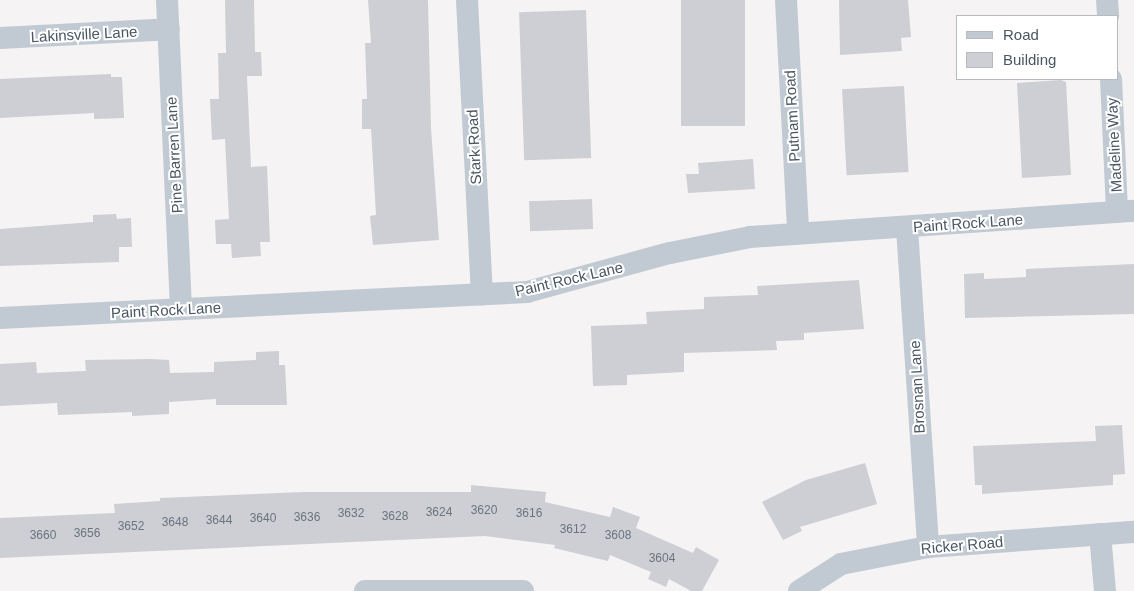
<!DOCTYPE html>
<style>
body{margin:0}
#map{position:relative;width:1134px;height:591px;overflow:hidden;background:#f5f3f3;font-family:Arial,sans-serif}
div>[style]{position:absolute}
.building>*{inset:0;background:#cdcfd5;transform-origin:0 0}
.minor>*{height:22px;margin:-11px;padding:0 11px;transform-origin:11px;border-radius:11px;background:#c1cad2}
span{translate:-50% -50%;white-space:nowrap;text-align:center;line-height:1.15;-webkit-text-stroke:4px #fff;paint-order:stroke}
.number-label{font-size:12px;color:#6b747e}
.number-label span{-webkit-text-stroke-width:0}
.street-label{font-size:15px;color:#4a5661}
.legend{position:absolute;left:956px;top:15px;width:162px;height:65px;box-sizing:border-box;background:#fff;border:1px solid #b7bbc0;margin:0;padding:6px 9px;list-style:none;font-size:15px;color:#4a5661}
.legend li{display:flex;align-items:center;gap:10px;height:25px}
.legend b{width:25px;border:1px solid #b7bbc0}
</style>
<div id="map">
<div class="building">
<i style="clip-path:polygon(225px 0,254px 0,255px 52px,261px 52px,262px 76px,247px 76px,251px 167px,267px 166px,270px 242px,260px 242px,261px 256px,232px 258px,231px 244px,216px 244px,215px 220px,229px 219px,225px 139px,212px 140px,210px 99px,219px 99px,218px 53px,226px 53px)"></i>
<i style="clip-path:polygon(368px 0,428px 0,431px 128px,439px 240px,373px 245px,370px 216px,376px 215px,371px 129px,362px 129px,362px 99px,367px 99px,365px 43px,371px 43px)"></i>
<i style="left:681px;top:0;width:64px;height:126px"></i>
<i style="clip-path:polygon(839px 0,908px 0,911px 37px,901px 38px,902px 51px,840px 55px)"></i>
<i style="left:586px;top:10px;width:148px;height:67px;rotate:88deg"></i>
<i style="clip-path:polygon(111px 74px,111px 77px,122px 77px,124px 118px,94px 119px,94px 113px,0 118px,0 79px)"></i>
<i style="clip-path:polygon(1061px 80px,1066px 82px,1071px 175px,1022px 178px,1017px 83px)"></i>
<i style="left:904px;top:86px;width:86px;height:62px;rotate:87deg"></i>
<i style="clip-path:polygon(753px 159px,755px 189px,688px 193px,686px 174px,699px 174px,698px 163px)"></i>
<i style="left:592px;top:199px;width:30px;height:63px;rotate:88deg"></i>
<i style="clip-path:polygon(116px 214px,117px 219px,131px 218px,132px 247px,119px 247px,119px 262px,0 266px,0 229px,93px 222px,93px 215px)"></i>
<i style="clip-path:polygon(1134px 264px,1134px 314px,965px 318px,964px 274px,984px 273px,984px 279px,1026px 277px,1026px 269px)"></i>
<i style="clip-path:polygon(859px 280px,864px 329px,804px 333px,804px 340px,776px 341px,777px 350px,684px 353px,684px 372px,627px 375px,627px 385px,593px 386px,591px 326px,647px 324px,646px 312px,704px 309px,704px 297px,758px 295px,757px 286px)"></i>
<i style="clip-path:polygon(279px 351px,279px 365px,285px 365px,287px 405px,216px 405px,216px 399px,169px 402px,169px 414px,132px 416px,132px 412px,58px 415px,57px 403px,0 406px,0 364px,36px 362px,37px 373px,86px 371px,85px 360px,151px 359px,169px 360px,170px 373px,214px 372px,214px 362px,256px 360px,256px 352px)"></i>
<i style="clip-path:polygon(1122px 425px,1125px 474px,1113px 475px,1113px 485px,982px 494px,982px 485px,975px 485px,973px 446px,1096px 441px,1095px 426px)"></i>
<i style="clip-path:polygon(865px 463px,877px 504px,800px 527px,802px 531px,783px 540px,762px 502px,806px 480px)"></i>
<i style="clip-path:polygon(471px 485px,546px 492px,545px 502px,610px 517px,613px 507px,640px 517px,636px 528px,693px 553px,696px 547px,719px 560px,702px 591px,691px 591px,669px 579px,666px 587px,648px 579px,651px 572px,610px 555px,608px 561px,554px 548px,555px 545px,485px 536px,0 558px,0 518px,115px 513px,114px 504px,160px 501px,160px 498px,303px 492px,471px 492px)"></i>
</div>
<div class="minor">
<i style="left:167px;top:0;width:309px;rotate:87.4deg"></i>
<i style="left:467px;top:0;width:295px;rotate:87.1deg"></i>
<i style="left:786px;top:0;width:232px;rotate:87deg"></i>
<i style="left:1107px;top:0;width:16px;rotate:86deg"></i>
<i style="left:0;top:38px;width:169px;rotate:-3deg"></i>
<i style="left:1111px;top:79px;width:133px;rotate:87.4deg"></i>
<i style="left:907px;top:228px;width:320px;rotate:86.2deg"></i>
<i style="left:0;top:318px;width:528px;rotate:-2.82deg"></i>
<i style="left:527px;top:292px;width:148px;rotate:-15.3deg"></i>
<i style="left:670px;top:253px;width:82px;rotate:-11.3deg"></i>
<i style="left:750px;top:237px;width:385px;rotate:-3.9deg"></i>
<i style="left:1100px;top:534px;width:57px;rotate:85deg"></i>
<i style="left:365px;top:591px;width:158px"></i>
<i style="left:799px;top:591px;width:50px;rotate:-32.7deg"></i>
<i style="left:841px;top:564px;width:89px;rotate:-11.1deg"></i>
<i style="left:928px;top:547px;width:207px;rotate:-4.2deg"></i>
</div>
<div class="number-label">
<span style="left:484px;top:511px">3620</span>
<span style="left:439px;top:513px">3624</span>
<span style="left:351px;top:514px">3632</span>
<span style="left:529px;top:514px">3616</span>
<span style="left:395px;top:517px">3628</span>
<span style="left:307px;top:518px">3636</span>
<span style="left:263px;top:519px">3640</span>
<span style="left:219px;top:521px">3644</span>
<span style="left:175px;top:523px">3648</span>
<span style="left:131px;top:527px">3652</span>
<span style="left:573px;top:530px">3612</span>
<span style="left:87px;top:534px">3656</span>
<span style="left:43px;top:536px">3660</span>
<span style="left:618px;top:536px">3608</span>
<span style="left:662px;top:559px">3604</span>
</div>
<div class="street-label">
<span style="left:84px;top:34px;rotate:-3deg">Lakinsville Lane</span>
<span style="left:792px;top:116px;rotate:-93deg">Putnam Road</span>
<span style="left:1114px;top:145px;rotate:-93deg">Madeline Way</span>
<span style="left:474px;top:147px;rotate:-93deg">Stark Road</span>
<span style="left:174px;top:155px;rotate:-93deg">Pine Barren Lane</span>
<span style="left:968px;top:223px;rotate:-4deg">Paint Rock Lane</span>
<span style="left:569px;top:279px;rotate:-13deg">Paint Rock Lane</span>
<span style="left:166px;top:310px;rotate:-3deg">Paint Rock Lane</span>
<span style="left:917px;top:387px;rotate:-93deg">Brosnan Lane</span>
<span style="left:962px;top:545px;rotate:-5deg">Ricker Road</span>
</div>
<ul class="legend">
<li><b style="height:6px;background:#c1cad2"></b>Road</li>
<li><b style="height:14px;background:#cdcfd5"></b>Building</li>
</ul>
</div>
